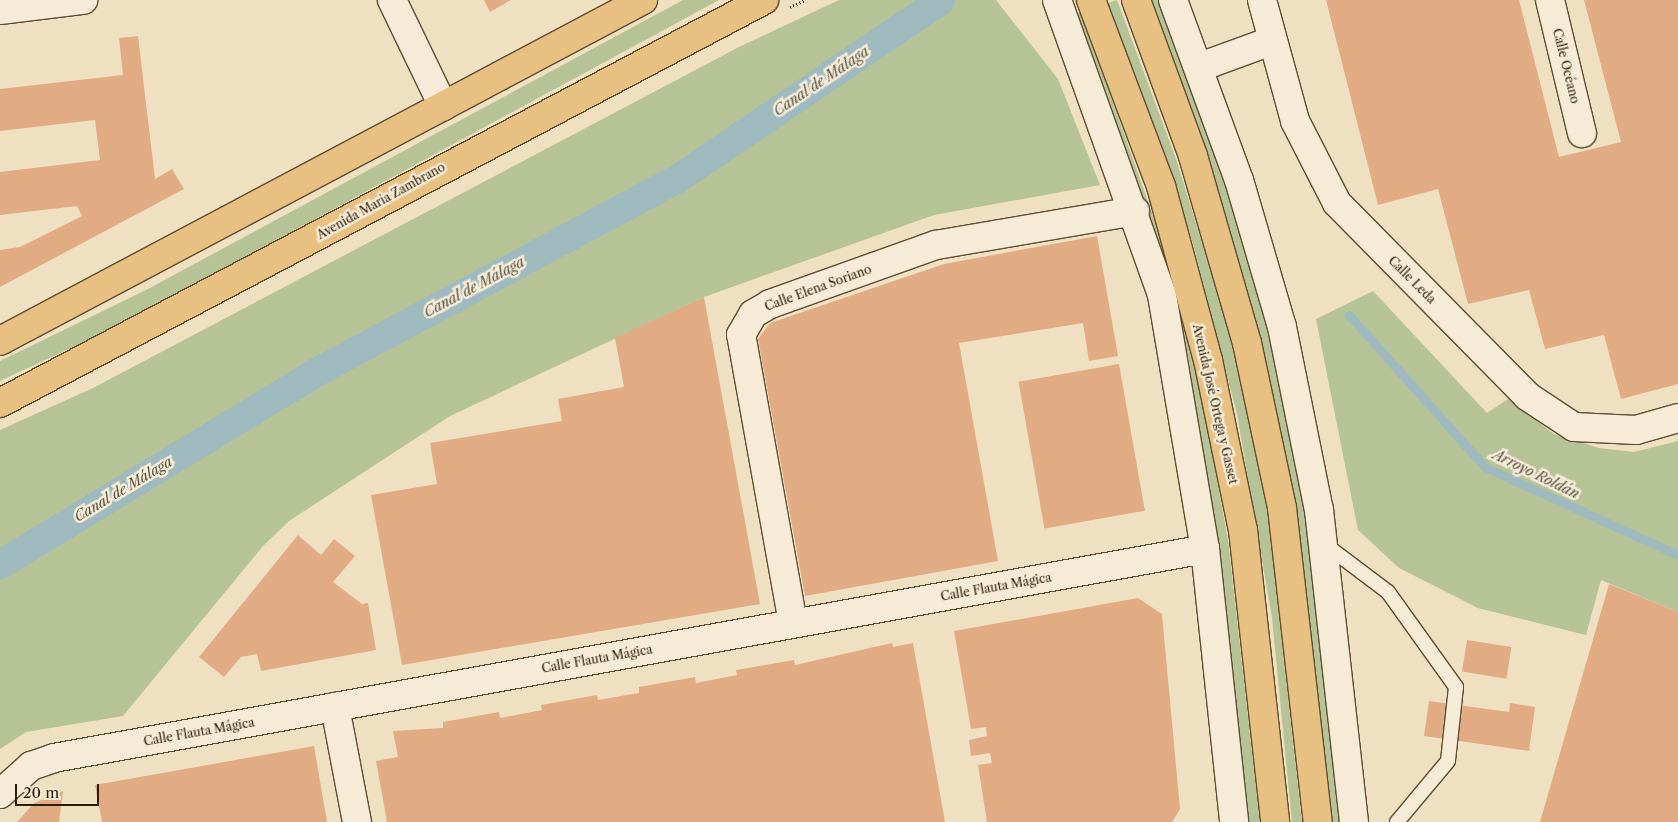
<!DOCTYPE html>
<meta charset="utf-8">
<style>
body{margin:0}
#map{position:relative;width:1678px;height:822px;overflow:hidden;background:#efe0c2;font-family:"Libre Caslon Text",serif}
div>[style]{position:absolute}
.green>*{inset:0;background:#b5c396}
.stream>*{height:9px;margin:-4.5px;padding:0 4.5px;transform-origin:4.5px;border-radius:4.5px;background:#9fbabe}
.canal>*{height:29px;margin:-14.5px;padding:0 14.5px;transform-origin:14.5px;border-radius:14.5px;background:#9fbabe}
.building>*{inset:0;background:#e1ac84;transform-origin:0 0}
.path>*{height:3px;margin-top:-1.5px;transform-origin:0;background:repeating-linear-gradient(90deg,#2f1b00 0 1px,transparent 0 3.5px)}
.roads{filter:drop-shadow(1px 0 #5f4c30) drop-shadow(-1px 0 #5f4c30) drop-shadow(0 1px #5f4c30) drop-shadow(0 -1px #5f4c30)}
.service>*{height:14px;margin:-7px;padding:0 7px;transform-origin:7px;border-radius:7px;background:#f5ebd7}
.minor>*{height:28px;margin:-14px;padding:0 14px;transform-origin:14px;border-radius:14px;background:#f5ebd7}
.primary>*{height:28px;margin:-14px;padding:0 14px;transform-origin:14px;border-radius:14px;background:#e8c081}
span{translate:-50% -50%;white-space:nowrap;text-align:center;line-height:1.15;-webkit-text-stroke:5px #f5ebd7;paint-order:stroke}
.street-label{font-size:12px;color:#2f1b00}
.water-label{font-size:14px;color:#565342;font-style:italic}
.scale{position:absolute;left:15px;top:784px;width:84px;height:22px;box-sizing:border-box;border:2px solid #2f1b00;border-top:0;padding-left:6px;font-size:15px;line-height:18px;white-space:nowrap;color:#2f1b00;-webkit-text-stroke:4px #f5ebd7;paint-order:stroke}
</style>
<div id="map">
<div class="green">
<i style="clip-path:polygon(683px 0,719px 0,118px 326px,0 381px,0 361px,148px 289px)"></i>
<i style="clip-path:polygon(839px 0,996px 0,1058px 79px,1100px 185px,934px 215px,704px 297px,450px 416px,289px 521px,263px 546px,123px 716px,26px 732px,0 749px,0 430px,93px 388px,739px 47px)"></i>
<i style="clip-path:polygon(1117px 0,1176px 159px,1228px 326px,1248px 411px,1268px 516px,1302px 822px,1292px 822px,1272px 618px,1237px 414px,1192px 240px,1108px 3px)"></i>
<i style="clip-path:polygon(1148px 0,1158px 0,1221px 168px,1274px 352px,1304px 501px,1343px 822px,1333px 822px,1295px 501px,1265px 357px,1211px 172px)"></i>
<i style="clip-path:polygon(1081px 12px,1174px 275px,1194px 355px,1228px 540px,1260px 822px,1245px 822px,1217px 546px,1188px 356px,1168px 278px,1074px 15px)"></i>
<i style="clip-path:polygon(1373px 291px,1487px 413px,1508px 399px,1554px 434px,1599px 448px,1634px 452px,1678px 441px,1678px 612px,1601px 580px,1586px 635px,1478px 608px,1399px 568px,1358px 530px,1316px 319px)"></i>
</div>
<div class="stream">
<i style="left:1349px;top:315px;width:204px;rotate:48.2deg"></i>
<i style="left:1485px;top:467px;width:212px;rotate:24.5deg"></i>
</div>
<div class="canal">
<i style="left:0;top:564px;width:365px;rotate:-31.3deg"></i>
<i style="left:312px;top:374px;width:417px;rotate:-28.2deg"></i>
<i style="left:679px;top:177px;width:315px;rotate:-34.1deg"></i>
</div>
<div class="building">
<i style="clip-path:polygon(484px 0,511px 0,490px 12px)"></i>
<i style="clip-path:polygon(1326px 0,1519px 0,1559px 157px,1621px 142px,1584px 0,1678px 0,1678px 384px,1621px 399px,1604px 335px,1545px 349px,1529px 290px,1468px 304px,1438px 189px,1378px 205px)"></i>
<i style="clip-path:polygon(138px 36px,155px 179px,172px 169px,184px 189px,0 287px,0 250px,20px 247px,82px 216px,77px 206px,0 215px,0 172px,100px 160px,95px 120px,0 131px,0 89px,123px 75px,119px 38px)"></i>
<i style="clip-path:polygon(1097px 236px,1118px 356px,1089px 361px,1083px 323px,959px 343px,998px 561px,805px 596px,758px 339px,770px 323px,944px 264px)"></i>
<i style="clip-path:polygon(704px 297px,760px 604px,402px 665px,371px 495px,437px 484px,430px 443px,562px 421px,558px 399px,624px 387px,615px 338px)"></i>
<i style="left:1119px;top:364px;width:149px;height:102px;rotate:80deg"></i>
<i style="clip-path:polygon(298px 535px,321px 555px,334px 539px,355px 556px,333px 582px,362px 604px,368px 603px,376px 650px,261px 671px,257px 654px,241px 657px,224px 677px,199px 657px)"></i>
<i style="clip-path:polygon(1609px 584px,1678px 612px,1678px 822px,1540px 822px)"></i>
<i style="clip-path:polygon(1138px 598px,1162px 614px,1180px 809px,1172px 822px,987px 822px,978px 765px,992px 763px,990px 753px,971px 756px,969px 740px,987px 736px,986px 727px,971px 729px,954px 631px)"></i>
<i style="left:1467px;top:640px;width:45px;height:32px;rotate:9deg"></i>
<i style="clip-path:polygon(892px 643px,893px 647px,913px 643px,945px 822px,387px 822px,376px 761px,398px 757px,393px 731px,443px 728px,443px 722px,499px 712px,500px 718px,542px 710px,541px 705px,597px 695px,598px 700px,639px 693px,639px 687px,695px 677px,696px 683px,737px 675px,736px 670px,794px 660px,795px 665px)"></i>
<i style="clip-path:polygon(1429px 701px,1509px 712px,1510px 703px,1535px 707px,1529px 751px,1424px 736px)"></i>
<i style="clip-path:polygon(314px 746px,327px 822px,102px 822px,95px 785px)"></i>
<i style="clip-path:polygon(63px 791px,59px 822px,17px 822px,34px 803px)"></i>
</div>
<div class="path">
<i style="left:790px;top:7px;width:17px;rotate:-25deg"></i>
</div>
<div class="roads">
<div class="service">
<i style="left:1323px;top:543px;width:81px;rotate:37deg"></i>
<i style="left:1388px;top:592px;width:117px;rotate:54.4deg"></i>
<i style="left:1456px;top:687px;width:74px;rotate:96.2deg"></i>
<i style="left:1448px;top:761px;width:80px;rotate:129.9deg"></i>
</div>
<div class="minor">
<i style="left:392px;top:0;width:118px;rotate:64.3deg"></i>
<i style="left:1057px;top:0;width:313px;rotate:70.4deg"></i>
<i style="left:1162px;top:295px;width:258px;rotate:80.4deg"></i>
<i style="left:1205px;top:549px;width:275px;rotate:83.9deg"></i>
<i style="left:1173px;top:0;width:192px;rotate:69.9deg"></i>
<i style="left:1239px;top:180px;width:153px;rotate:73.7deg"></i>
<i style="left:1282px;top:327px;width:187px;rotate:78.6deg"></i>
<i style="left:1319px;top:510px;width:314px;rotate:83.6deg"></i>
<i style="left:1262px;top:0;width:125px;rotate:74.7deg"></i>
<i style="left:1295px;top:121px;width:92px;rotate:62.9deg"></i>
<i style="left:1337px;top:203px;width:271px;rotate:45.4deg"></i>
<i style="left:1527px;top:396px;width:56px;rotate:33.4deg"></i>
<i style="left:1574px;top:427px;width:62px;rotate:2.8deg"></i>
<i style="left:1636px;top:430px;width:44px;rotate:-15.9deg"></i>
<i style="left:1550px;top:0;width:137px;rotate:76.5deg"></i>
<i style="left:0;top:10px;width:84px;rotate:-6.9deg"></i>
<i style="left:1200px;top:67px;width:76px;rotate:-20.1deg"></i>
<i style="left:793px;top:623px;width:293px;rotate:-100.2deg"></i>
<i style="left:741px;top:335px;width:24px;rotate:-60deg"></i>
<i style="left:753px;top:314px;width:20px;rotate:-30deg"></i>
<i style="left:770px;top:304px;width:176px;rotate:-19.6deg"></i>
<i style="left:936px;top:245px;width:202px;rotate:-9.7deg"></i>
<i style="left:335px;top:707px;width:117px;rotate:79.2deg"></i>
<i style="left:0;top:794px;width:42px;rotate:-42.1deg"></i>
<i style="left:31px;top:766px;width:24px;rotate:-19deg"></i>
<i style="left:54px;top:758px;width:1170px;rotate:-10.29deg"></i>
</div>
<div class="primary">
<i style="left:1091px;top:0;width:199px;rotate:69.4deg"></i>
<i style="left:1161px;top:186px;width:180px;rotate:74.9deg"></i>
<i style="left:1208px;top:360px;width:174px;rotate:78.4deg"></i>
<i style="left:1243px;top:530px;width:294px;rotate:83.7deg"></i>
<i style="left:1136px;top:0;width:166px;rotate:69.9deg"></i>
<i style="left:1193px;top:156px;width:195px;rotate:73.9deg"></i>
<i style="left:1247px;top:343px;width:169px;rotate:78deg"></i>
<i style="left:1282px;top:508px;width:316px;rotate:83.5deg"></i>
<i style="left:0;top:341px;width:728px;rotate:-27.94deg"></i>
<i style="left:0;top:403px;width:864px;rotate:-27.81deg"></i>
</div>
</div>
<div class="street-label">
<span style="left:1566px;top:66px;rotate:76deg">Calle Océano</span>
<span style="left:381px;top:201px;rotate:-29deg">Avenida María Zambrano</span>
<span style="left:1412px;top:280px;rotate:45deg">Calle Leda</span>
<span style="left:818px;top:288px;rotate:-20deg">Calle Elena Soriano</span>
<span style="left:1215px;top:404px;rotate:77deg">Avenida José Ortega y Gasset</span>
<span style="left:996px;top:587px;rotate:-10deg">Calle Flauta Mágica</span>
<span style="left:597px;top:659px;rotate:-10deg">Calle Flauta Mágica</span>
<span style="left:199px;top:732px;rotate:-10deg">Calle Flauta Mágica</span>
</div>
<div class="water-label">
<span style="left:821px;top:81px;rotate:-34deg">Canal de Málaga</span>
<span style="left:474px;top:287px;rotate:-28deg">Canal de Málaga</span>
<span style="left:1536px;top:474px;rotate:26deg">Arroyo Roldán</span>
<span style="left:123px;top:489px;rotate:-31deg">Canal de Málaga</span>
</div>
<div class="scale">20 m</div>
</div>
